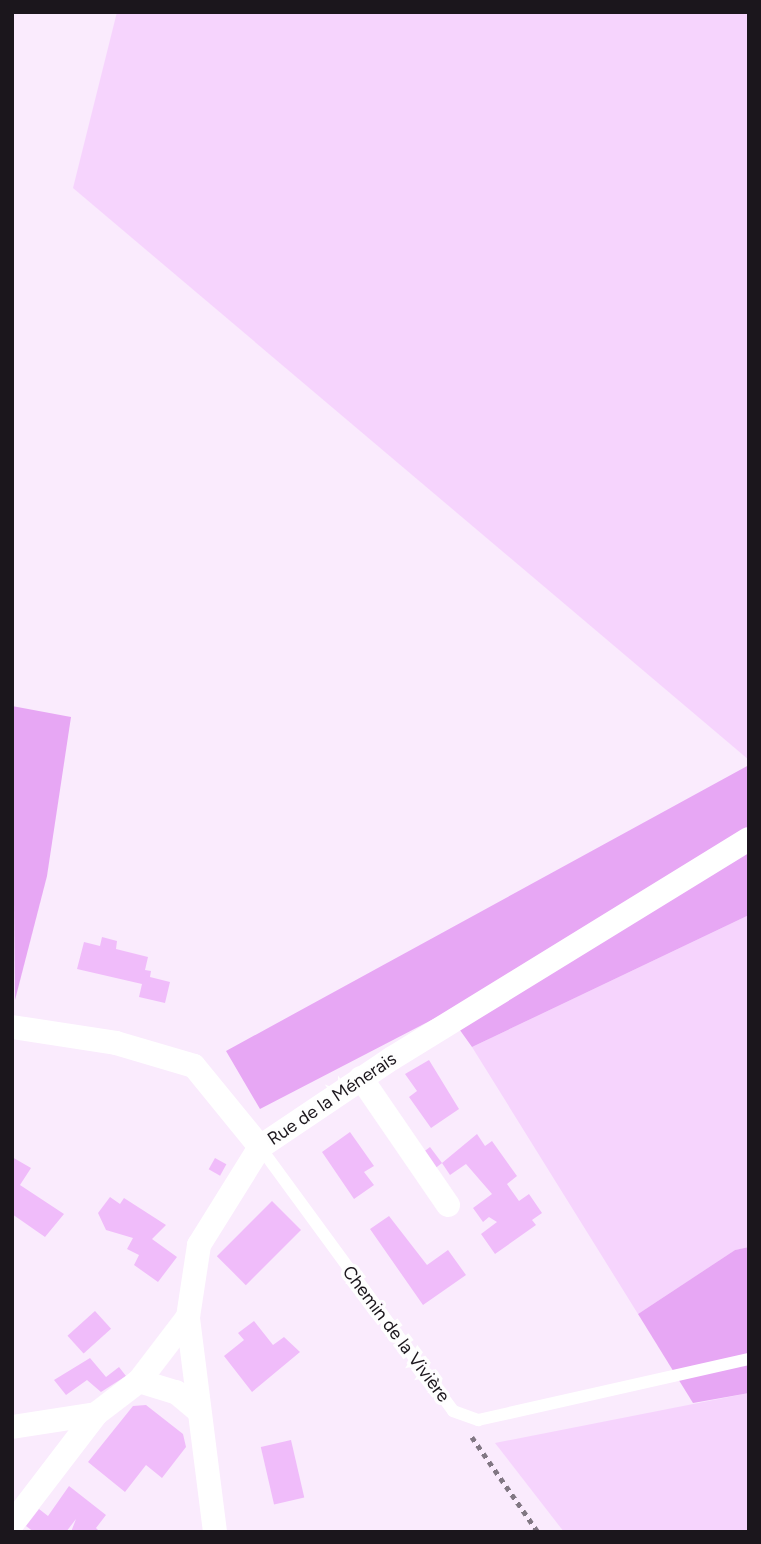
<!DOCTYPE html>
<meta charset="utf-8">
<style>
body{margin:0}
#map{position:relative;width:761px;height:1544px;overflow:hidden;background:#faebfd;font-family:Figtree,sans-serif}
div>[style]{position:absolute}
.green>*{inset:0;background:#f6d4fd}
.forest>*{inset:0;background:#e7a7f4}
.building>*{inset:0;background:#f0bcfa;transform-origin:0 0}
.path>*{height:4.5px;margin-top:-2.25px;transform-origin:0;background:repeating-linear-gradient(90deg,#817783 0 5px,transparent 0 10px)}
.lane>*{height:12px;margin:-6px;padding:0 6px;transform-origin:6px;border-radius:6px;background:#fff}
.street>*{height:24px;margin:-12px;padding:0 12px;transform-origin:12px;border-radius:12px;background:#fff}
span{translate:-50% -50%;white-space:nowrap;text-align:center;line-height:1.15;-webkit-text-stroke:7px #fefefe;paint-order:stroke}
.street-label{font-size:18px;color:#1b161c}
.frame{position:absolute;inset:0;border:14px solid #1b161c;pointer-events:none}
</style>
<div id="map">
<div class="green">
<i style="clip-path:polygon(117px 12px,749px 12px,749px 760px,73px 188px)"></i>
<i style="clip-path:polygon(749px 915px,749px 1247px,735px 1250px,638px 1314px,472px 1047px)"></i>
<i style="clip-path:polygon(749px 1393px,749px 1532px,564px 1532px,495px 1443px)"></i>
</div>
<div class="forest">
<i style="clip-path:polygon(12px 706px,71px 717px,47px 876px,15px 1000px)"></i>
<i style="clip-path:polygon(749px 765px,749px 915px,472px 1047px,447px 1012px,260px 1109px,226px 1051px)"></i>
<i style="clip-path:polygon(749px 1247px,749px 1393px,693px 1403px,638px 1314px,735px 1250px)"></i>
</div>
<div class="building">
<i style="clip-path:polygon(102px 937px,117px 941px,116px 949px,148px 957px,145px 970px,151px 971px,150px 977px,170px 982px,165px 1003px,139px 997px,142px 984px,77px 969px,84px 942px,100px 946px)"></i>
<i style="clip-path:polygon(429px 1060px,459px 1109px,431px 1128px,409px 1097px,417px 1091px,405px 1074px)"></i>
<i style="clip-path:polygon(350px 1132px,374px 1166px,364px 1172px,374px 1185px,354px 1199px,322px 1152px)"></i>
<i style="clip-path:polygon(477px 1134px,485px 1146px,492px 1141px,517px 1176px,507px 1184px,519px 1201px,529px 1194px,542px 1213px,532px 1220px,536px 1225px,495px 1254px,481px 1234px,497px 1222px,489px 1217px,483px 1222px,473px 1208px,492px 1194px,466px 1164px,450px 1175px,442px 1163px)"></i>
<i style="left:430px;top:1147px;width:20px;height:9px;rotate:53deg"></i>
<i style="clip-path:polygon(12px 1157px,31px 1168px,20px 1185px,64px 1214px,45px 1237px,12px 1214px)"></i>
<i style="left:215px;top:1158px;width:13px;height:13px;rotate:29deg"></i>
<i style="clip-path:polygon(110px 1197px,120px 1204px,124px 1198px,166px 1225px,152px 1239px,177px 1257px,158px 1282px,134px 1265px,139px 1255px,127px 1249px,133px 1238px,106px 1230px,98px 1213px)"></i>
<i style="left:272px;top:1201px;width:41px;height:78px;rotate:45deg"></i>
<i style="clip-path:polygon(389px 1216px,427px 1265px,448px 1250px,466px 1275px,423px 1305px,370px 1229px)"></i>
<i style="left:95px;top:1311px;width:24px;height:37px;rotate:48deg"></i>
<i style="clip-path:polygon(254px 1321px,273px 1345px,284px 1337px,300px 1352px,252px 1392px,224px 1356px,244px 1340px,238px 1333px)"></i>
<i style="clip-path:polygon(90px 1358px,106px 1377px,119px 1367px,126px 1376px,101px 1392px,87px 1380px,66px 1395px,54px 1380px)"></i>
<i style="clip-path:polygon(146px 1405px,183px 1434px,186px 1447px,162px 1478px,146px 1465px,125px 1492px,88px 1462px,133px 1406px)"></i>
<i style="left:291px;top:1440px;width:59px;height:31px;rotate:77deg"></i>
<i style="clip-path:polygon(69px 1486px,106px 1515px,96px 1528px,100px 1532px,71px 1532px,76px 1519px,66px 1532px,34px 1532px,26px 1526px,39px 1509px,48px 1516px)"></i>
</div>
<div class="path">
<i style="left:472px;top:1437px;width:116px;rotate:55.2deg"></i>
</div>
<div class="lane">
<i style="left:260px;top:1147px;width:327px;rotate:53.8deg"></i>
<i style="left:453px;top:1411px;width:27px;rotate:20deg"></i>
<i style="left:478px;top:1420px;width:278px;rotate:-12.7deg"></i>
</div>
<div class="street">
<i style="left:12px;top:1027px;width:105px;rotate:8.7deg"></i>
<i style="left:116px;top:1043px;width:81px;rotate:16.4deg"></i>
<i style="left:194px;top:1066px;width:104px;rotate:50.8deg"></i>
<i style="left:361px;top:1078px;width:154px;rotate:55.6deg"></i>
<i style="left:139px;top:1381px;width:39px;rotate:17deg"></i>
<i style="left:176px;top:1392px;width:30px;rotate:40deg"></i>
<i style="left:12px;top:1427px;width:85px;rotate:-8.8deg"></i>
<i style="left:12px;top:1524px;width:138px;rotate:-52.6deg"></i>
<i style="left:96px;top:1414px;width:54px;rotate:-37.5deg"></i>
<i style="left:139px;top:1381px;width:81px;rotate:-52.6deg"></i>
<i style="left:215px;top:1532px;width:217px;rotate:-97.2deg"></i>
<i style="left:188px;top:1317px;width:73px;rotate:-81.3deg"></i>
<i style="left:199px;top:1245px;width:115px;rotate:-58.1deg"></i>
<i style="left:260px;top:1147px;width:158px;rotate:-33.9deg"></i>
<i style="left:391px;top:1059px;width:420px;rotate:-31.6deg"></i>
</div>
<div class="street-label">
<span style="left:332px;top:1099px;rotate:-34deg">Rue de la Ménerais</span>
<span style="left:396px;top:1334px;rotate:53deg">Chemin de la Vivière</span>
</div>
<div class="frame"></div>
</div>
